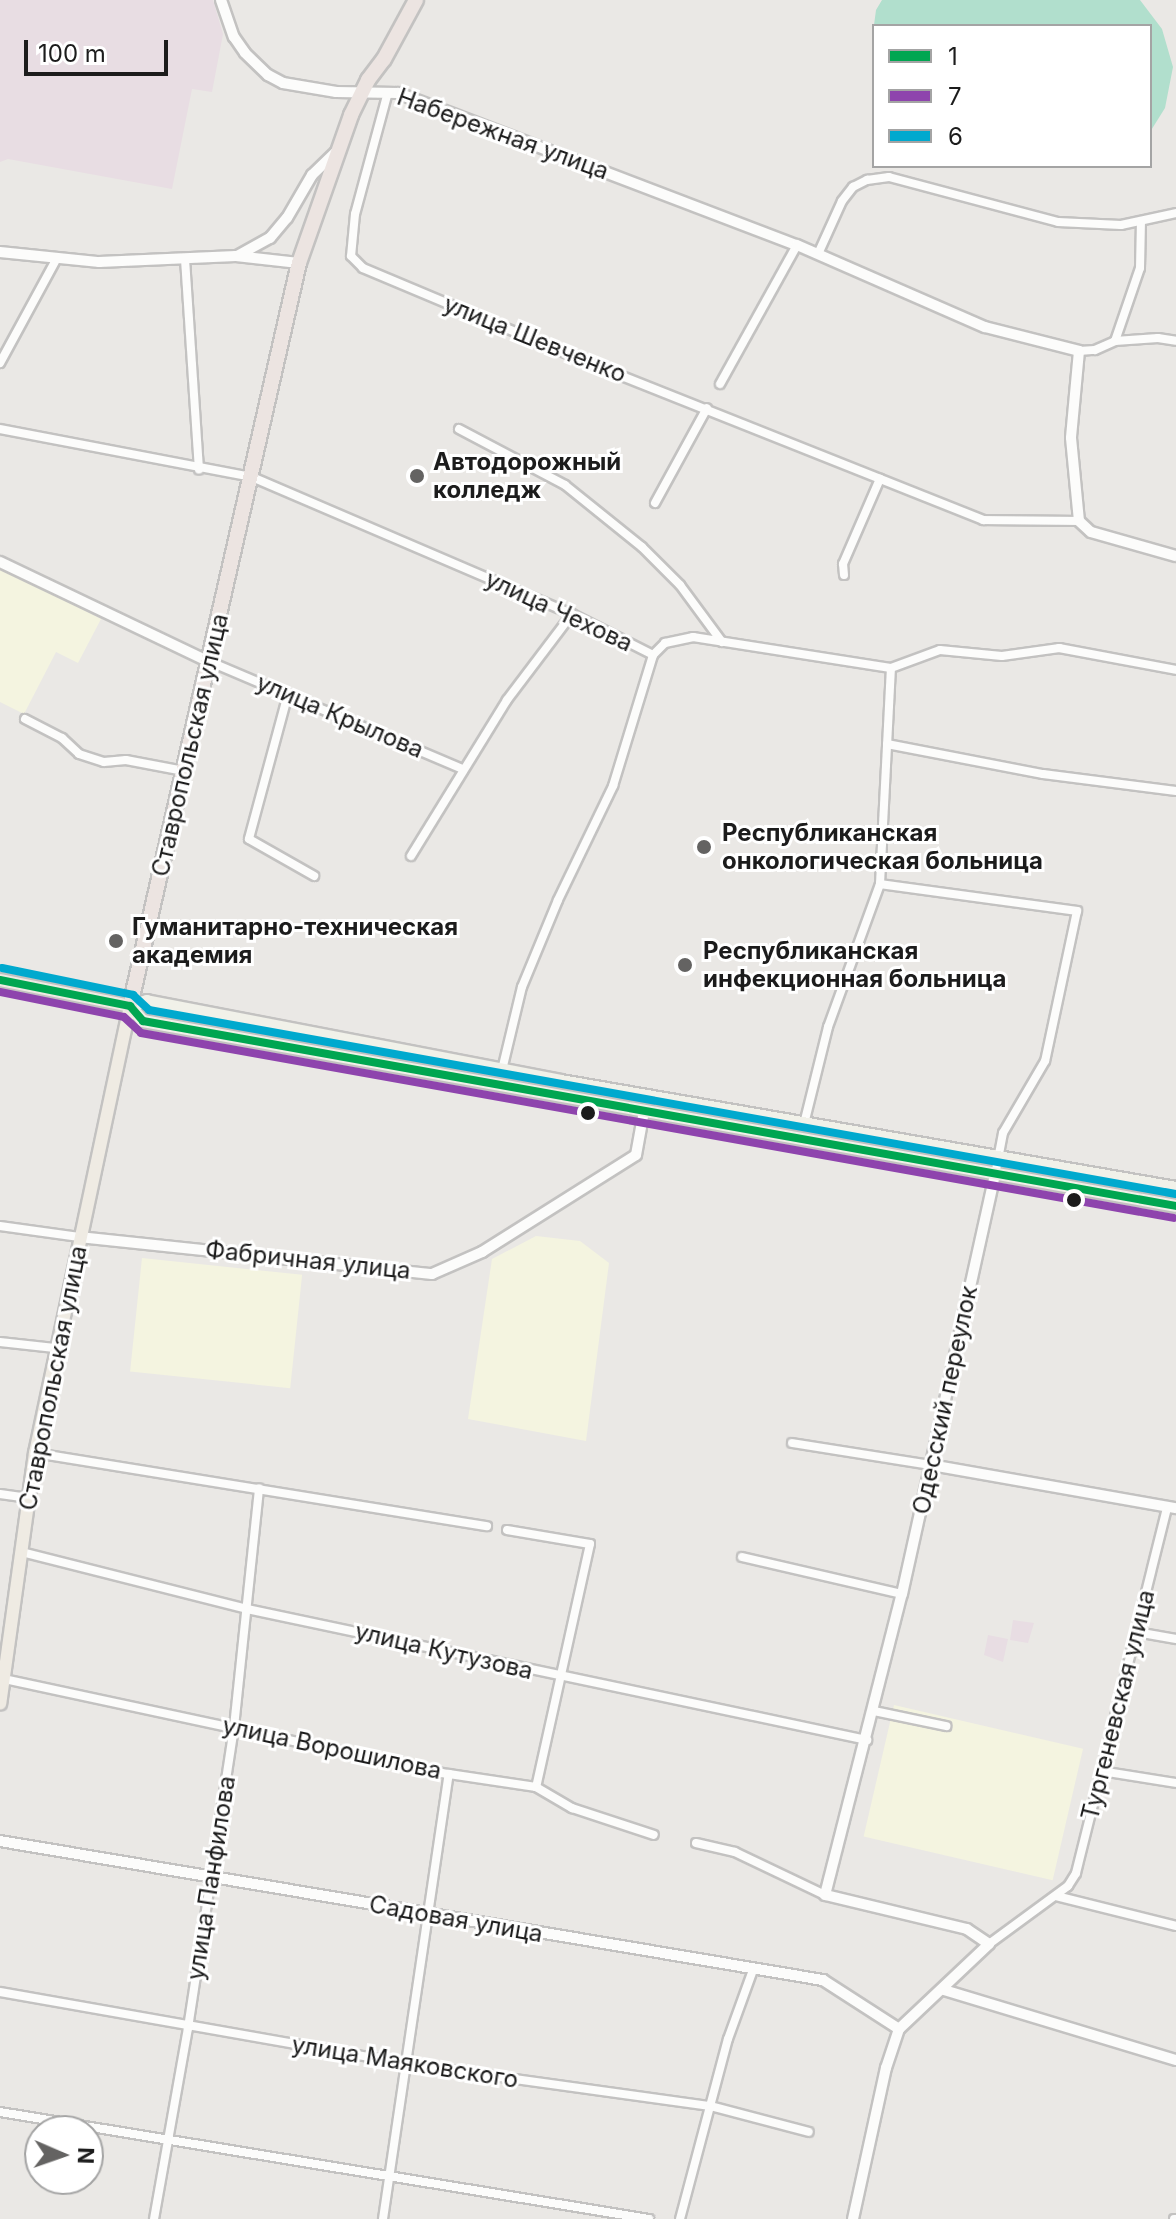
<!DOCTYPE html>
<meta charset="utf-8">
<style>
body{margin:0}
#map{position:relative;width:1176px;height:2219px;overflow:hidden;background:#eae8e5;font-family:Inter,sans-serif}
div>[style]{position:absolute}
.industrial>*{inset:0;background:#e8dde3}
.education>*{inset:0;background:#f4f4e0;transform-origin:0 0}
.pitch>*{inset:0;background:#b1dfcd}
.roads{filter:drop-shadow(2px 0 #c3c2c1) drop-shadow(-2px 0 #c3c2c1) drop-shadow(0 2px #c3c2c1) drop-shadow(0 -2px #c3c2c1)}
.minor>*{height:8px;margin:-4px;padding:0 4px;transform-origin:4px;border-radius:4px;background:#fcfcfb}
.tertiary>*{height:10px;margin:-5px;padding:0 5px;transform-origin:5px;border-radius:5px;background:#fcfcfb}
.secondary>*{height:12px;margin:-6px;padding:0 6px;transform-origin:6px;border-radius:6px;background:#f1f1e9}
.primary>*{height:12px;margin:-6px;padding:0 6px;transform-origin:6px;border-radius:6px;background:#efebe3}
.trunk>*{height:14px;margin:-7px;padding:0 7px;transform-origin:7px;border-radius:7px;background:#ece4e1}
.bus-1>*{height:8px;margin:-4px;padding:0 4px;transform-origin:4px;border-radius:4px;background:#00a651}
.bus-2>*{height:8px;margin:-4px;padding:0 4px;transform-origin:4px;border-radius:4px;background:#8e44ad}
.bus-3>*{height:8px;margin:-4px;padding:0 4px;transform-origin:4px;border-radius:4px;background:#00a9ce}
.dots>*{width:22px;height:22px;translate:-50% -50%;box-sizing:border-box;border:4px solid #fff;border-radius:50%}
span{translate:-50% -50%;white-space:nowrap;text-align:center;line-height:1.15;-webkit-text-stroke:6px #fff;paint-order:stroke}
.street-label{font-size:24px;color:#1c1c1c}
.poi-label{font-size:24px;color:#1c1c1c;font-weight:700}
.left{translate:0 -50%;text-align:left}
.legend{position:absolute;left:872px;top:24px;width:280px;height:144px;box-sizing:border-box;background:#fff;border:2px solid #a4a4a4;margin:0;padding:10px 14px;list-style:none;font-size:24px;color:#1c1c1c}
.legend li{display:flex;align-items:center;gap:16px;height:40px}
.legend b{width:40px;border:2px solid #a4a4a4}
.north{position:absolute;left:24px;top:2115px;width:80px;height:80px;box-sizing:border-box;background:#fff;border:2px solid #a4a4a4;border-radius:50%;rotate:92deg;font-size:22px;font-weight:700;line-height:32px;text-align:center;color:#1c1c1c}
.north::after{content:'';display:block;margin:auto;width:28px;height:36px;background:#646362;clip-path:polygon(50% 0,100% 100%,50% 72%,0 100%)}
.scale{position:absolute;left:24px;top:40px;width:144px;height:36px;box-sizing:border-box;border:4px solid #1c1c1c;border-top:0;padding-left:10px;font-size:24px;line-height:28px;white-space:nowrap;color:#1c1c1c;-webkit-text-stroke:6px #fff;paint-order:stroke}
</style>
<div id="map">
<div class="industrial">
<i style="clip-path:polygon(0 0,213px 0,223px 34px,212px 92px,192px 89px,172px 189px,8px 159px,0 162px)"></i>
<i style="clip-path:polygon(1013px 1620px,1034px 1623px,1028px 1643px,1010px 1640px)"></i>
<i style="clip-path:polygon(988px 1635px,1008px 1639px,1003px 1662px,984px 1655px)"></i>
</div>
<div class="education">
<i style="clip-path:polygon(0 567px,101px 619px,78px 663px,56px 652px,24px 714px,0 702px)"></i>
<i style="clip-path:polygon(536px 1236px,580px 1241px,609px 1263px,586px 1441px,468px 1419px,492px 1259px)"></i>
<i style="left:142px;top:1258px;width:161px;height:114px;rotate:6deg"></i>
<i style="left:894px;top:1705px;width:194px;height:135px;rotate:13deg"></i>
</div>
<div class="pitch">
<i style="clip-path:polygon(882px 0,1140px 0,1162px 29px,1173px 67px,1165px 108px,1150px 132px,1150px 26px,874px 26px,874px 50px,872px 40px,876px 10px)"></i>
</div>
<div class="roads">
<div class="minor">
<i style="left:388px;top:92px;width:126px;rotate:105.1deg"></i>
<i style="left:355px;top:214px;width:42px;rotate:95.4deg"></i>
<i style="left:351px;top:256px;width:17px;rotate:45deg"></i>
<i style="left:363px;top:268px;width:240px;rotate:22.8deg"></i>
<i style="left:584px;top:361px;width:430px;rotate:21.7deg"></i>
<i style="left:983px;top:520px;width:96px;rotate:0.6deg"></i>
<i style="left:818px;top:254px;width:58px;rotate:-65.6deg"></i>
<i style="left:842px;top:201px;width:18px;rotate:-52deg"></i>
<i style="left:853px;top:187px;width:16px;rotate:-27deg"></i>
<i style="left:867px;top:180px;width:22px;rotate:-8deg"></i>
<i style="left:889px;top:177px;width:175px;rotate:14.9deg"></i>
<i style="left:1058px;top:222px;width:63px;rotate:2.7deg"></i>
<i style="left:1121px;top:225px;width:56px;rotate:-12.3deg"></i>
<i style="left:185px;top:259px;width:211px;rotate:86.2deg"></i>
<i style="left:1115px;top:341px;width:77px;rotate:-71.1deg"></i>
<i style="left:1140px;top:268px;width:47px;rotate:-88.8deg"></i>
<i style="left:1079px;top:351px;width:16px;rotate:-4deg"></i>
<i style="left:1095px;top:350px;width:22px;rotate:-24deg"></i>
<i style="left:1115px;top:341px;width:43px;rotate:-4deg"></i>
<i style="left:1158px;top:338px;width:18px;rotate:9deg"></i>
<i style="left:0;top:363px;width:119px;rotate:-61.5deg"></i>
<i style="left:720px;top:384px;width:159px;rotate:-61deg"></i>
<i style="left:0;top:429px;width:257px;rotate:10.8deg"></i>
<i style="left:252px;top:477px;width:348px;rotate:23.2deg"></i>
<i style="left:572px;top:614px;width:91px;rotate:26.8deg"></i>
<i style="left:459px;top:429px;width:120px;rotate:27.8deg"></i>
<i style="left:565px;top:485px;width:99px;rotate:38.8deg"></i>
<i style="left:642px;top:547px;width:54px;rotate:45deg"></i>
<i style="left:680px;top:585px;width:71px;rotate:53.6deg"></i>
<i style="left:655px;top:503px;width:108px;rotate:-61.3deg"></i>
<i style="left:844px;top:575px;width:11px;rotate:-95deg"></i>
<i style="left:843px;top:564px;width:93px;rotate:-66.5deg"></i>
<i style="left:208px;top:661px;width:276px;rotate:23deg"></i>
<i style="left:288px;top:694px;width:150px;rotate:105.1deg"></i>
<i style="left:249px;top:839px;width:75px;rotate:29.6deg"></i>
<i style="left:25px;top:719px;width:42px;rotate:27.2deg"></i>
<i style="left:62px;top:738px;width:23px;rotate:43deg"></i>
<i style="left:79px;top:754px;width:26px;rotate:18deg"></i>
<i style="left:104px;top:762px;width:22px;rotate:-5deg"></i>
<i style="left:126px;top:760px;width:59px;rotate:10.7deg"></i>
<i style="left:887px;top:744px;width:159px;rotate:10.9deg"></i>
<i style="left:1043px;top:774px;width:134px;rotate:7.3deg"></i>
<i style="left:411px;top:856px;width:183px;rotate:-58.4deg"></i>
<i style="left:507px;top:700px;width:108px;rotate:-52.9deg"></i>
<i style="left:880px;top:884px;width:199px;rotate:7.8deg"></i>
<i style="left:1077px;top:911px;width:153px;rotate:102deg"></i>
<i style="left:1045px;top:1061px;width:83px;rotate:120.3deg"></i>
<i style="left:1003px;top:1133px;width:43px;rotate:100.8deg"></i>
<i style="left:502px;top:1070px;width:85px;rotate:-76.5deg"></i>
<i style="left:522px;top:987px;width:94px;rotate:-67.5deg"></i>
<i style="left:558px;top:900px;width:127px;rotate:-64.2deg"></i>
<i style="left:613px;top:786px;width:137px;rotate:-73deg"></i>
<i style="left:653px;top:655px;width:17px;rotate:-45deg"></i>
<i style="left:665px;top:643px;width:29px;rotate:-12deg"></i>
<i style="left:693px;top:637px;width:200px;rotate:8.9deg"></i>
<i style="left:891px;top:668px;width:52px;rotate:-20.2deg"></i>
<i style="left:940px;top:650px;width:62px;rotate:5.5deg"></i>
<i style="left:1002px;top:656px;width:58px;rotate:-8deg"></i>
<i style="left:1059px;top:648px;width:119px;rotate:10.6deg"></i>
<i style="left:804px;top:1124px;width:100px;rotate:-76.1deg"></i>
<i style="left:828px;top:1027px;width:152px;rotate:-70deg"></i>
<i style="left:880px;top:884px;width:216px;rotate:-87.1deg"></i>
<i style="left:0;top:1226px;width:80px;rotate:7.9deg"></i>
<i style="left:0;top:1342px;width:55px;rotate:6.2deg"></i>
<i style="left:792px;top:1443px;width:141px;rotate:9deg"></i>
<i style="left:35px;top:1453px;width:458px;rotate:9.2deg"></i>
<i style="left:0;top:1494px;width:29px;rotate:8deg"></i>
<i style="left:507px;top:1530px;width:84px;rotate:9.6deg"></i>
<i style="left:590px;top:1544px;width:249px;rotate:102.5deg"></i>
<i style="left:22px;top:1552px;width:232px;rotate:14.2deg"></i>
<i style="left:247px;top:1609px;width:634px;rotate:11.93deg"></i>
<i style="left:742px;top:1557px;width:164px;rotate:13deg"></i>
<i style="left:1136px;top:1632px;width:41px;rotate:9.9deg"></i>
<i style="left:4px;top:1679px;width:455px;rotate:12.1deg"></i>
<i style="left:449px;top:1774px;width:88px;rotate:8.5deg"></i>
<i style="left:536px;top:1787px;width:42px;rotate:30.3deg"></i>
<i style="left:572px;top:1808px;width:86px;rotate:18.2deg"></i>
<i style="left:874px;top:1711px;width:74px;rotate:11.8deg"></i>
<i style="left:1101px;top:1771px;width:76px;rotate:9.1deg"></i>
<i style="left:696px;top:1843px;width:40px;rotate:13deg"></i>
<i style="left:735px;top:1852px;width:100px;rotate:25.5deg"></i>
<i style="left:1056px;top:1896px;width:124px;rotate:14deg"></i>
<i style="left:989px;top:1944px;width:98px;rotate:-36.3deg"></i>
<i style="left:1068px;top:1886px;width:15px;rotate:-58deg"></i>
<i style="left:1076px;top:1873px;width:377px;rotate:-76deg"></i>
<i style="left:0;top:1992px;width:413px;rotate:10deg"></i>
<i style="left:407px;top:2064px;width:306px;rotate:7.9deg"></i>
<i style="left:710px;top:2106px;width:102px;rotate:14.7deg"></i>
<i style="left:0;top:2112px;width:658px;rotate:9.36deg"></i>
<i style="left:154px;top:2219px;width:194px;rotate:-79.9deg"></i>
<i style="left:188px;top:2028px;width:304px;rotate:-81.3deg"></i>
<i style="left:234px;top:1727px;width:240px;rotate:-84deg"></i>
<i style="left:383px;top:2219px;width:450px;rotate:-81.6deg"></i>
<i style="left:680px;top:2219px;width:186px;rotate:-75.1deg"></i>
<i style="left:728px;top:2039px;width:73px;rotate:-70.1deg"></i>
<i style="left:1174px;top:2219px;width:2px"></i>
</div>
<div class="tertiary">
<i style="left:221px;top:0;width:39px;rotate:71deg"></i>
<i style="left:234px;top:37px;width:19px;rotate:55deg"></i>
<i style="left:245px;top:53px;width:32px;rotate:44deg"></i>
<i style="left:268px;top:75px;width:17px;rotate:28deg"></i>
<i style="left:283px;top:83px;width:54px;rotate:9.6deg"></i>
<i style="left:336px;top:92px;width:62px;rotate:0.9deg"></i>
<i style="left:398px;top:93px;width:427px;rotate:20.9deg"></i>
<i style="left:797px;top:245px;width:205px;rotate:23.6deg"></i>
<i style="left:985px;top:327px;width:97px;rotate:14.3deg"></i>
<i style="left:1079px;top:351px;width:87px;rotate:95.3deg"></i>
<i style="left:1071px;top:438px;width:83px;rotate:84.5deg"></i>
<i style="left:1079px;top:521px;width:16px;rotate:43deg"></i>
<i style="left:1091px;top:532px;width:88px;rotate:15.8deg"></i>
<i style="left:0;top:252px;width:100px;rotate:5.8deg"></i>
<i style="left:99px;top:262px;width:137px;rotate:-2.5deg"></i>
<i style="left:236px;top:256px;width:63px;rotate:6.3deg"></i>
<i style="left:237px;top:256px;width:38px;rotate:-29deg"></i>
<i style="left:270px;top:238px;width:26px;rotate:-50deg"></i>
<i style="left:287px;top:218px;width:50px;rotate:-59.8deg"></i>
<i style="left:312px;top:175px;width:33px;rotate:-44deg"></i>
<i style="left:0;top:562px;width:230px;rotate:25.5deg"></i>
<i style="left:79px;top:1237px;width:355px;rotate:6deg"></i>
<i style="left:432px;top:1274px;width:55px;rotate:-23.7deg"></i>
<i style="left:482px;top:1252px;width:182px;rotate:-32.2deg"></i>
<i style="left:636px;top:1155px;width:45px;rotate:-79.7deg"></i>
<i style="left:931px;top:1465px;width:249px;rotate:10deg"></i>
<i style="left:0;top:1841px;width:835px;rotate:9.59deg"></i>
<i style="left:823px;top:1980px;width:90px;rotate:32.8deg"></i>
<i style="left:944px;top:1990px;width:242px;rotate:16.8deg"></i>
<i style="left:853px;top:2219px;width:155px;rotate:-77.7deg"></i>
<i style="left:886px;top:2068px;width:41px;rotate:-71.6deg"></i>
<i style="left:899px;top:2029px;width:124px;rotate:-43.4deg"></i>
<i style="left:989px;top:1944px;width:27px;rotate:-146deg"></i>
<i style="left:967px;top:1929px;width:146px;rotate:-166.5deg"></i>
<i style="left:825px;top:1895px;width:311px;rotate:-75.7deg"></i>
<i style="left:902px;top:1594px;width:429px;rotate:-77.5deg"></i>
</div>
<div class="secondary">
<i style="left:1176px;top:1188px;width:624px;rotate:-170.13deg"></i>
<i style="left:561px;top:1081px;width:422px;rotate:-169.1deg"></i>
<i style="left:147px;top:1001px;width:18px;rotate:164deg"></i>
<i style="left:130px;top:1006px;width:20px;rotate:49deg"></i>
<i style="left:143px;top:1021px;width:1049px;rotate:10.15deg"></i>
</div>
<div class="primary">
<i style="left:0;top:980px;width:133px;rotate:11.3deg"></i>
<i style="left:130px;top:1006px;width:457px;rotate:102deg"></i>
<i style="left:35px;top:1453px;width:253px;rotate:97.9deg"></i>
</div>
<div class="trunk">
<i style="left:130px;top:1006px;width:762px;rotate:-77.19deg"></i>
<i style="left:299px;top:263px;width:157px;rotate:-70.6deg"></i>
<i style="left:351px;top:115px;width:39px;rotate:-64deg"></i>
<i style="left:368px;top:80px;width:26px;rotate:-53deg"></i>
<i style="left:384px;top:59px;width:67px;rotate:-61.5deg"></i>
</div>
</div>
<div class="bus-1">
<i style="left:0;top:980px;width:133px;rotate:11.3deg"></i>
<i style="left:130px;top:1006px;width:20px;rotate:49deg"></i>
<i style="left:143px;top:1021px;width:1049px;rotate:10.15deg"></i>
</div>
<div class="bus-2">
<i style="left:0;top:992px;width:126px;rotate:11.4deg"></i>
<i style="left:124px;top:1017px;width:23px;rotate:43deg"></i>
<i style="left:141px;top:1033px;width:1049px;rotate:10.15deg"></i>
</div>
<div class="bus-3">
<i style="left:2px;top:968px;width:134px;rotate:11.6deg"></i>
<i style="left:133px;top:995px;width:22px;rotate:43deg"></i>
<i style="left:149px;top:1010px;width:1043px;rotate:10.16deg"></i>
</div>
<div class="dots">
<i style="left:417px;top:476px;background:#646362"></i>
<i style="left:704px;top:847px;background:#646362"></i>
<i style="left:116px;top:941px;background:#646362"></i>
<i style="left:685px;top:965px;background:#646362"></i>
<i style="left:588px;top:1113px;background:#1c1c1c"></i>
<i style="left:1074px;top:1200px;background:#1c1c1c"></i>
</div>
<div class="street-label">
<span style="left:503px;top:134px;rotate:20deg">Набережная улица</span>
<span style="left:535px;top:339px;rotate:22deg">улица Шевченко</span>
<span style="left:559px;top:611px;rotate:25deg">улица Чехова</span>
<span style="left:340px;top:716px;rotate:23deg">улица Крылова</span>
<span style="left:190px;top:745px;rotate:-77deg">Ставропольская улица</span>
<span style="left:308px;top:1260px;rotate:6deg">Фабричная улица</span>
<span style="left:53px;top:1378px;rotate:-79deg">Ставропольская улица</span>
<span style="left:945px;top:1400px;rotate:-78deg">Одесский переулок</span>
<span style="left:444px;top:1651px;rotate:13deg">улица Кутузова</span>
<span style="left:1118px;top:1705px;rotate:-76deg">Тургеневская улица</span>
<span style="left:332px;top:1748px;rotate:12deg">улица Ворошилова</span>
<span style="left:211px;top:1878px;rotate:-81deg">улица Панфилова</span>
<span style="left:456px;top:1919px;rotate:10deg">Садовая улица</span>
<span style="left:405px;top:2062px;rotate:9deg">улица Маяковского</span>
</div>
<div class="poi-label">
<span class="left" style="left:433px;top:476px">Автодорожный<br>колледж</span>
<span class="left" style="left:722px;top:847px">Республиканская<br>онкологическая больница</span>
<span class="left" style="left:132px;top:941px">Гуманитарно-техническая<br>академия</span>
<span class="left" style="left:703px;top:965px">Республиканская<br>инфекционная больница</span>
</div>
<ul class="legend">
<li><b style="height:10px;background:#00a651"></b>1</li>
<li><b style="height:10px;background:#8e44ad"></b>7</li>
<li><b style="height:10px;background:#00a9ce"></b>6</li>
</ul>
<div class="north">N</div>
<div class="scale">100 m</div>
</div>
